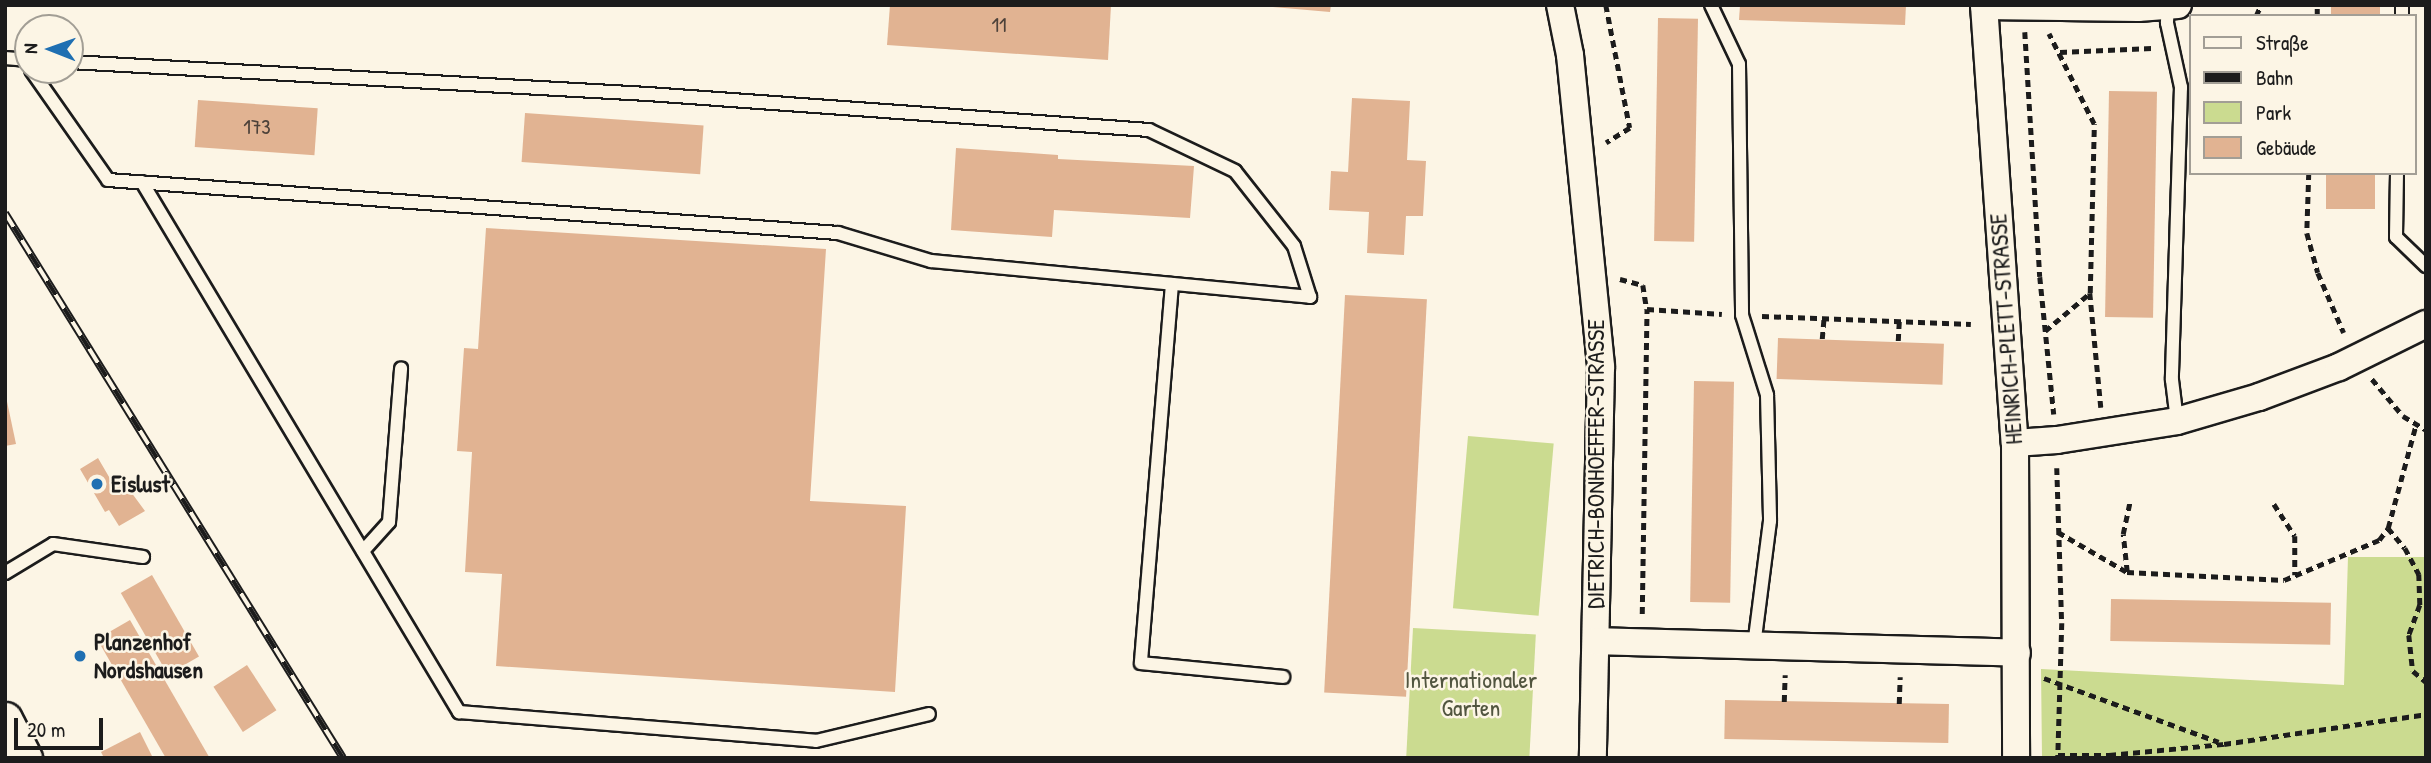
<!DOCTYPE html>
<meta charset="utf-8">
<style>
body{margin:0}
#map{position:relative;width:2431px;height:763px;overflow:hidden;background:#fcf5e5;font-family:"Patrick Hand",sans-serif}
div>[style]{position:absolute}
.green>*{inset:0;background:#cbdb90;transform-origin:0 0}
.building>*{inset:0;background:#e1b392;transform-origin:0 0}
.path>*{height:4.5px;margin-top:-2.25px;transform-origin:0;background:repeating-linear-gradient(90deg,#1c1c1c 0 7px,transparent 0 12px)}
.roads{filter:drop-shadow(2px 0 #1c1c1c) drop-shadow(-2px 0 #1c1c1c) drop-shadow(0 2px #1c1c1c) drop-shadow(0 -2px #1c1c1c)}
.service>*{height:12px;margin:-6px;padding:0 6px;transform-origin:6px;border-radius:6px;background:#fcf5e5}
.minor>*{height:26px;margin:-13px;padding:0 13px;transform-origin:13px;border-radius:13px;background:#fcf5e5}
.tertiary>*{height:33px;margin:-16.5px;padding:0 16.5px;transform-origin:16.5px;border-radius:16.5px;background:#fcf5e5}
.rail>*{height:8px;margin-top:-4px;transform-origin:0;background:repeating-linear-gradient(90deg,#fcf5e5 0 16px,#1c1c1c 0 32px);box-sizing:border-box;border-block:2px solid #1c1c1c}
.dots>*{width:19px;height:19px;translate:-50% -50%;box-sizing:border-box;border:4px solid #fcf5e5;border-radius:50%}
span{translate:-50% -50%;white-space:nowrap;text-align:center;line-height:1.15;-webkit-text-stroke:5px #fcf5e5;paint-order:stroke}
.number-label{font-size:21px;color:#4d423a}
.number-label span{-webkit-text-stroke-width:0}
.street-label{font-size:24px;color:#1c1c1c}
.poi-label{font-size:24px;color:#1c1c1c;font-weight:700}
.left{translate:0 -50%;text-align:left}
.park-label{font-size:24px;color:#51553f}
.frame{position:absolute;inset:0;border:7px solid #1c1c1c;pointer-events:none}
.legend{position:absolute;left:2189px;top:14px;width:228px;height:161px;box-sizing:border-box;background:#fcf5e5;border:2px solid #a29e95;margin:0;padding:9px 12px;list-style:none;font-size:21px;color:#1c1c1c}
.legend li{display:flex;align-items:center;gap:14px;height:35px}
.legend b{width:35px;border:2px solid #a29e95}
.north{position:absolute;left:14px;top:14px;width:70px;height:70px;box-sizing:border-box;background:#fcf5e5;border:2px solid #a29e95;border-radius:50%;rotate:271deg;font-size:19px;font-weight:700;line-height:28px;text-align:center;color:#1c1c1c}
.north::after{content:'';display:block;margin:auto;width:24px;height:32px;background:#1f6fb2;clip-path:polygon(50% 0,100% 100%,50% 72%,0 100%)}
.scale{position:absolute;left:14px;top:718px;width:89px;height:32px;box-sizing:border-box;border:4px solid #1c1c1c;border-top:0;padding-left:9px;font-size:21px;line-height:24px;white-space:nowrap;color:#1c1c1c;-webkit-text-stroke:5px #fcf5e5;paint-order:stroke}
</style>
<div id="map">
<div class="green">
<i style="left:1468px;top:436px;width:86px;height:173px;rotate:5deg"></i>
<i style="clip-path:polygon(2348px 557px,2426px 557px,2426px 758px,2042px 758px,2041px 669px,2344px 685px)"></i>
<i style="left:1413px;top:628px;width:123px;height:130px;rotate:3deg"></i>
</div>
<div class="building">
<i style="clip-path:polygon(890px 5px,1111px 5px,1108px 60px,887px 45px)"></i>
<i style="clip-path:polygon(1249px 5px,1331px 5px,1330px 12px)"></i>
<i style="clip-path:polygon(1740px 5px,1906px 5px,1905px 25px,1739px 20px)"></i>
<i style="left:2331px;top:5px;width:49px;height:11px"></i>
<i style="left:1658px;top:18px;width:40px;height:223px;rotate:1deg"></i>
<i style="left:2109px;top:91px;width:48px;height:226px;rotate:1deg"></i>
<i style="clip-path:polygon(1352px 98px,1410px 101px,1407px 160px,1426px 161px,1423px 216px,1406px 216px,1404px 255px,1367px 253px,1369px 212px,1329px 210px,1331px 171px,1348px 172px)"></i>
<i style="left:198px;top:100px;width:120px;height:47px;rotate:4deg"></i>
<i style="left:525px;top:113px;width:179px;height:49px;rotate:4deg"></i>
<i style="clip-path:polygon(956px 148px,1058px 155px,1058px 159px,1194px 166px,1190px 218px,1054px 210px,1052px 237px,951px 230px)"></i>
<i style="left:2326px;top:173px;width:49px;height:36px"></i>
<i style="clip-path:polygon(486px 228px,826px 249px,810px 501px,906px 506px,895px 692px,496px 666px,502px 574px,465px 572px,472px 452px,457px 451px,464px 348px,478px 349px)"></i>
<i style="left:1345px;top:295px;width:82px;height:398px;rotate:3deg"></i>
<i style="left:1778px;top:338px;width:166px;height:41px;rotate:2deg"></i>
<i style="left:1694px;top:381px;width:40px;height:221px;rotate:1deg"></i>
<i style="clip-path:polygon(5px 392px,16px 444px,5px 446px)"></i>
<i style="clip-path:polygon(98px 458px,112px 482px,120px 477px,145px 511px,119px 526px,109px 510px,105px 512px,80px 469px)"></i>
<i style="left:152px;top:575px;width:94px;height:36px;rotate:60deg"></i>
<i style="left:2111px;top:599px;width:220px;height:42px;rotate:1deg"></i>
<i style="left:130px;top:620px;width:160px;height:38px;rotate:60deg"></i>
<i style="left:247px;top:665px;width:54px;height:40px;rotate:57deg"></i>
<i style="left:1725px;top:700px;width:224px;height:39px;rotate:1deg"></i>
<i style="clip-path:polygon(140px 732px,153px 758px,104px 758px,101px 752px)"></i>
</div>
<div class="path">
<i style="left:1606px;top:5px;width:125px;rotate:79deg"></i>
<i style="left:1630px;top:128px;width:28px;rotate:148deg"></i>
<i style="left:2256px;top:16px;width:12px;rotate:-66deg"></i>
<i style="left:2317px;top:16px;width:11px;rotate:-90deg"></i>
<i style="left:2025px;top:32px;width:245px;rotate:86.5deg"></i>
<i style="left:2040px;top:277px;width:138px;rotate:84.2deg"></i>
<i style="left:2060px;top:52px;width:92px;rotate:-2.5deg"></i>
<i style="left:2309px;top:173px;width:60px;rotate:91.9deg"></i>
<i style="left:2307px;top:233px;width:41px;rotate:74.6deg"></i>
<i style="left:2318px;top:273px;width:65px;rotate:66.6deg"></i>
<i style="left:1620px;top:279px;width:24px;rotate:15deg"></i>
<i style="left:1643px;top:285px;width:24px;rotate:81deg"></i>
<i style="left:2090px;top:293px;width:115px;rotate:84.5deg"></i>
<i style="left:1762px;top:316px;width:209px;rotate:2.2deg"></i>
<i style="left:2045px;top:331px;width:59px;rotate:-40.2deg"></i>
<i style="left:2090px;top:293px;width:169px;rotate:-88.6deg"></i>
<i style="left:2094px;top:124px;width:101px;rotate:-116.6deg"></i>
<i style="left:1822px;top:339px;width:21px;rotate:-85deg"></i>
<i style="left:1898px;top:341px;width:20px;rotate:-87deg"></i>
<i style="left:2372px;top:379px;width:48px;rotate:50deg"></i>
<i style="left:2403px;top:416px;width:27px;rotate:31deg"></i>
<i style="left:5px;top:457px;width:2px"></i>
<i style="left:2057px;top:468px;width:155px;rotate:88.2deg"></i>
<i style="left:2062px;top:623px;width:135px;rotate:91.7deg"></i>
<i style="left:2274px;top:504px;width:38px;rotate:57deg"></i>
<i style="left:2295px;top:536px;width:39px;rotate:90deg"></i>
<i style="left:2388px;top:528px;width:26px;rotate:50deg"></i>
<i style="left:2405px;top:548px;width:30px;rotate:62deg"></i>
<i style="left:2419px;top:574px;width:31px;rotate:88deg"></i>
<i style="left:2420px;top:605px;width:32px;rotate:110deg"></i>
<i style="left:2409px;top:635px;width:36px;rotate:84deg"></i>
<i style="left:2413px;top:671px;width:17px;rotate:40deg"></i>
<i style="left:2058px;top:532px;width:80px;rotate:30.1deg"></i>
<i style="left:2127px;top:572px;width:157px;rotate:2.9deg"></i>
<i style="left:2284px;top:580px;width:103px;rotate:-22.8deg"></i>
<i style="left:2379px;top:540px;width:15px;rotate:-53deg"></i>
<i style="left:2388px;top:528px;width:108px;rotate:-74.9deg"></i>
<i style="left:2127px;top:572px;width:38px;rotate:-96deg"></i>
<i style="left:2123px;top:534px;width:35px;rotate:-78deg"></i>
<i style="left:1642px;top:614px;width:305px;rotate:-89.1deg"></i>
<i style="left:1647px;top:309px;width:75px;rotate:3.8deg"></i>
<i style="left:2044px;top:678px;width:186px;rotate:20.1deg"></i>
<i style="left:1784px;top:702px;width:27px;rotate:-88deg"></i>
<i style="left:1899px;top:704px;width:27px;rotate:-88deg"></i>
<i style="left:2058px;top:755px;width:51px"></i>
<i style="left:2109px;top:755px;width:116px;rotate:-5.5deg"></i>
<i style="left:2224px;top:744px;width:204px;rotate:-8.4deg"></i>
</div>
<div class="roads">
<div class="service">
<i style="left:1711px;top:5px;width:65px;rotate:64.6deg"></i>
<i style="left:1739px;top:64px;width:251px;rotate:89.3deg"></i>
<i style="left:1742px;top:315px;width:84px;rotate:72.6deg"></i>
<i style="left:1767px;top:395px;width:126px;rotate:88.6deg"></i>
<i style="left:1770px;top:521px;width:126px;rotate:97.3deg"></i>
<i style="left:2168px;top:7px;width:16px;rotate:94deg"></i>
<i style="left:2167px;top:23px;width:66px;rotate:77.7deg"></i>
<i style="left:2181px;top:87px;width:293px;rotate:91.8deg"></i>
<i style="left:2172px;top:380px;width:41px;rotate:83deg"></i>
<i style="left:2402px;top:16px;width:11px;rotate:-90deg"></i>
<i style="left:5px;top:58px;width:23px;rotate:5deg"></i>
<i style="left:31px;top:70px;width:134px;rotate:55deg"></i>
<i style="left:108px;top:180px;width:732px;rotate:4.15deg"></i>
<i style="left:838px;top:233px;width:97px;rotate:16.8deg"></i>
<i style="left:931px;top:261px;width:381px;rotate:5.4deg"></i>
<i style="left:1310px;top:297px;width:53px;rotate:-107.4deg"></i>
<i style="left:1294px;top:246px;width:95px;rotate:-128.2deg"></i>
<i style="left:1235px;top:171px;width:95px;rotate:-154.5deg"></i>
<i style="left:1149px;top:130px;width:502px;rotate:-175.89deg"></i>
<i style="left:648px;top:94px;width:579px;rotate:-176.83deg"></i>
<i style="left:2397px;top:173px;width:64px;rotate:90.9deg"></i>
<i style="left:2396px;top:237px;width:42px;rotate:44deg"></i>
<i style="left:142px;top:182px;width:618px;rotate:59.12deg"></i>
<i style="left:459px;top:712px;width:358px;rotate:4.6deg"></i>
<i style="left:816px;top:741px;width:116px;rotate:-13.4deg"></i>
<i style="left:1172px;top:284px;width:380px;rotate:94.7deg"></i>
<i style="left:1141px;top:663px;width:143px;rotate:5.6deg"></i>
<i style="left:363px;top:551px;width:39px;rotate:-48deg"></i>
<i style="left:389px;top:522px;width:154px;rotate:-85.5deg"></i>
<i style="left:5px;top:573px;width:56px;rotate:-31.1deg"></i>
<i style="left:53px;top:544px;width:91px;rotate:8.2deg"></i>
</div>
<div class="minor">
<i style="left:1560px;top:5px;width:51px;rotate:78.7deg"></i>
<i style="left:1570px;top:55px;width:314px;rotate:84.3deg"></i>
<i style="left:1601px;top:367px;width:391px;rotate:91.2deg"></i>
<i style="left:1984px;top:5px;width:439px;rotate:86deg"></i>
<i style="left:2015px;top:443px;width:315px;rotate:89.8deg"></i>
<i style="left:1984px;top:6px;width:154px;rotate:0.7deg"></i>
<i style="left:2138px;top:8px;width:40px;rotate:-4.3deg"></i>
<i style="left:2015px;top:443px;width:42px;rotate:-4.1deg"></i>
<i style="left:2057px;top:440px;width:121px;rotate:-9deg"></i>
<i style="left:2177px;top:421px;width:85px;rotate:-16.3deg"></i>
<i style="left:2259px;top:397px;width:85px;rotate:-20.6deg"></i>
<i style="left:2339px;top:367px;width:97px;rotate:-26.3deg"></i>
<i style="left:1596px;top:641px;width:421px;rotate:1.6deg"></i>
</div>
<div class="tertiary">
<i style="left:5px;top:719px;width:44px;rotate:62.9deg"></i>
</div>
</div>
<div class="rail">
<i style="left:5px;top:213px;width:641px;rotate:58.19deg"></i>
</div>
<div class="dots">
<i style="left:97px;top:484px;background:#1f6fb2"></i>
<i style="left:80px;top:656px;background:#1f6fb2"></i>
</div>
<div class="number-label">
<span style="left:999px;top:25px">11</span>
<span style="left:257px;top:127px">173</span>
</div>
<div class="street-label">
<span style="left:2006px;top:329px;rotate:-94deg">HEINRICH-PLETT-STRASSE</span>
<span style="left:1596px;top:464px;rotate:-90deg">DIETRICH-BONHOEFFER-STRASSE</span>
</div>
<div class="poi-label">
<span class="left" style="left:111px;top:484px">Eislust</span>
<span class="left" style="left:94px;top:656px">Planzenhof<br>Nordshausen</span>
</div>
<div class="park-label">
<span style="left:1471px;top:694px">Internationaler<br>Garten</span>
</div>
<div class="frame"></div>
<ul class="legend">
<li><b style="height:9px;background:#fcf5e5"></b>Straße</li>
<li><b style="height:9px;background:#1c1c1c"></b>Bahn</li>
<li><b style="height:19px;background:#cbdb90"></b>Park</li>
<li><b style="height:19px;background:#e1b392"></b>Gebäude</li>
</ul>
<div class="north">N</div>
<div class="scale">20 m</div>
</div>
